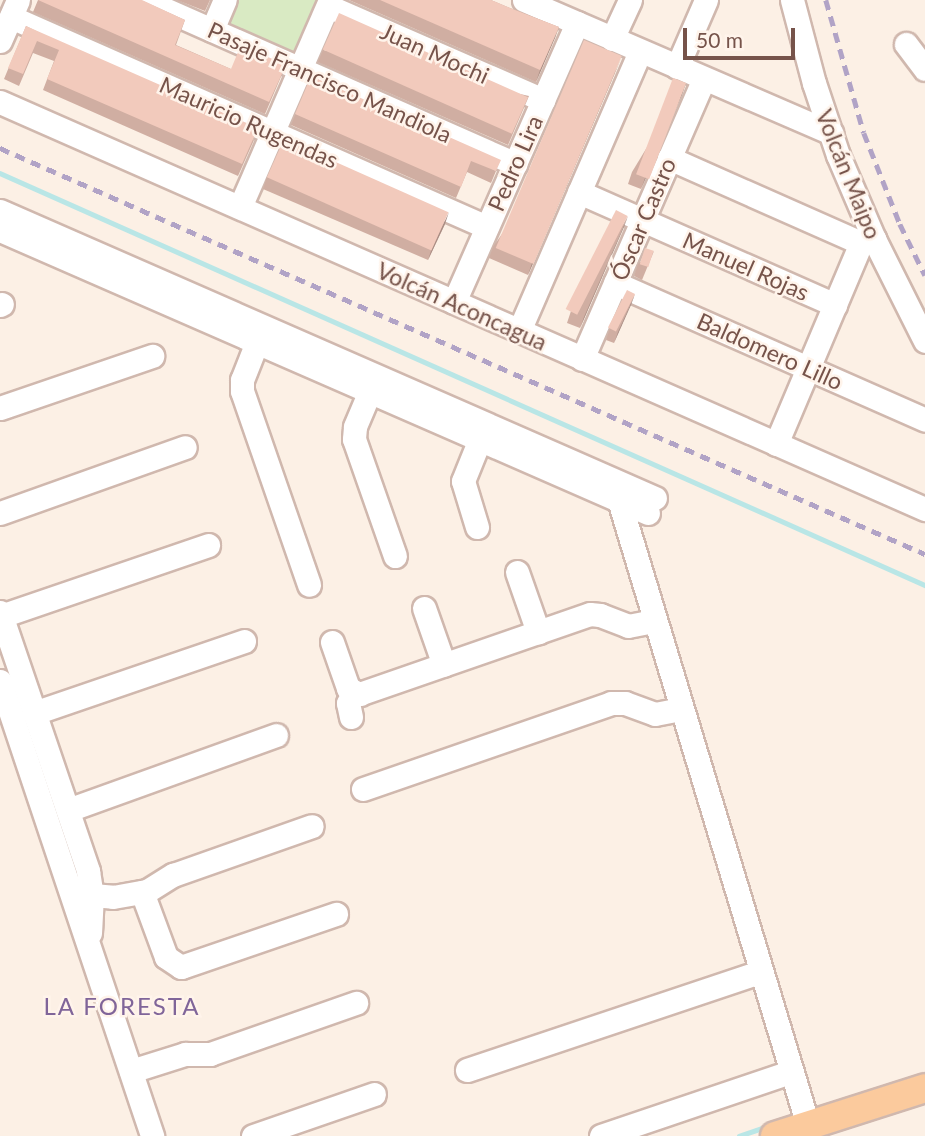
<!DOCTYPE html>
<meta charset="utf-8">
<style>
body{margin:0}
#map{position:relative;width:925px;height:1136px;overflow:hidden;background:#fcf0e5;font-family:Lato,sans-serif}
div>[style]{position:absolute}
.green>*{inset:0;background:#d9eac3}
.stream>*{height:4.5px;margin:-2.25px;padding:0 2.25px;transform-origin:2.25px;border-radius:2.25px;background:#b9e6e6}
.roads{filter:drop-shadow(2px 0 #d0b8ae) drop-shadow(-2px 0 #d0b8ae) drop-shadow(0 2px #d0b8ae) drop-shadow(0 -2px #d0b8ae)}
.minor>*{height:23px;margin:-11.5px;padding:0 11.5px;transform-origin:11.5px;border-radius:11.5px;background:#fff}
.major>*{height:28px;margin:-14px;padding:0 14px;transform-origin:14px;border-radius:14px;background:#fbca9d}
.rail>*{height:4.5px;margin-top:-2.25px;transform-origin:0;background:repeating-linear-gradient(90deg,#b1a3c6 0 10px,transparent 0 17px)}
.wall>*{inset:0;background:#d0aea2}
.shaded-wall>*{inset:0;background:#a98d84}
.building>*{inset:0;background:#f2cabc;transform-origin:0 0}
span{translate:-50% -50%;white-space:nowrap;text-align:center;line-height:1.15;-webkit-text-stroke:5px #fff4eb;paint-order:stroke}
.street-label{font-size:23px;color:#76534a}
.neighbourhood-label{font-size:24px;color:#806599;letter-spacing:2px}
.scale{position:absolute;left:683px;top:28px;width:112px;height:32px;box-sizing:border-box;border:4px solid #76534a;border-top:0;padding-left:9px;font-size:21px;line-height:24px;white-space:nowrap;color:#76534a;-webkit-text-stroke:5px #fff4eb;paint-order:stroke}
</style>
<div id="map">
<div class="green">
<i style="clip-path:polygon(233px 0,324px 0,297px 62px,221px 28px)"></i>
</div>
<div class="stream">
<i style="left:0;top:173px;width:1013px;rotate:24.01deg"></i>
<i style="left:739px;top:1136px;width:31px;rotate:-19deg"></i>
</div>
<div class="roads">
<div class="minor">
<i style="left:144px;top:0;width:406px;rotate:23.8deg"></i>
<i style="left:524px;top:0;width:335px;rotate:23.4deg"></i>
<i style="left:792px;top:0;width:86px;rotate:75.2deg"></i>
<i style="left:814px;top:83px;width:76px;rotate:71.6deg"></i>
<i style="left:838px;top:155px;width:91px;rotate:66.8deg"></i>
<i style="left:874px;top:239px;width:114px;rotate:63.4deg"></i>
<i style="left:328px;top:6px;width:235px;rotate:23.6deg"></i>
<i style="left:11px;top:17px;width:520px;rotate:23.81deg"></i>
<i style="left:212px;top:30px;width:33px;rotate:-67deg"></i>
<i style="left:612px;top:39px;width:43px;rotate:-65.2deg"></i>
<i style="left:0;top:41px;width:45px;rotate:-66.3deg"></i>
<i style="left:906px;top:44px;width:31px;rotate:53deg"></i>
<i style="left:677px;top:67px;width:73px;rotate:-66.6deg"></i>
<i style="left:0;top:102px;width:1011px;rotate:23.75deg"></i>
<i style="left:669px;top:158px;width:210px;rotate:23.9deg"></i>
<i style="left:579px;top:192px;width:280px;rotate:23.8deg"></i>
<i style="left:240px;top:207px;width:226px;rotate:-66.5deg"></i>
<i style="left:0;top:211px;width:715px;rotate:23.66deg"></i>
<i style="left:0;top:230px;width:707px;rotate:23.59deg"></i>
<i style="left:615px;top:283px;width:339px;rotate:23.8deg"></i>
<i style="left:454px;top:302px;width:305px;rotate:-66.2deg"></i>
<i style="left:0;top:305px;width:2px;rotate:-27deg"></i>
<i style="left:519px;top:331px;width:305px;rotate:-66.6deg"></i>
<i style="left:257px;top:342px;width:41px;rotate:111.5deg"></i>
<i style="left:242px;top:380px;width:11px;rotate:90deg"></i>
<i style="left:242px;top:391px;width:205px;rotate:70.9deg"></i>
<i style="left:582px;top:359px;width:305px;rotate:-66.5deg"></i>
<i style="left:370px;top:391px;width:39px;rotate:113deg"></i>
<i style="left:355px;top:427px;width:12px;rotate:95deg"></i>
<i style="left:354px;top:439px;width:124px;rotate:70.7deg"></i>
<i style="left:0;top:408px;width:161px;rotate:-18.9deg"></i>
<i style="left:776px;top:444px;width:218px;rotate:-67.1deg"></i>
<i style="left:861px;top:243px;width:14px;rotate:-17deg"></i>
<i style="left:616px;top:490px;width:663px;rotate:73.18deg"></i>
<i style="left:0;top:513px;width:196px;rotate:-19.6deg"></i>
<i style="left:477px;top:527px;width:48px;rotate:-106.9deg"></i>
<i style="left:463px;top:481px;width:45px;rotate:-68deg"></i>
<i style="left:517px;top:572px;width:64px;rotate:70.7deg"></i>
<i style="left:424px;top:608px;width:60px;rotate:70.7deg"></i>
<i style="left:0;top:612px;width:274px;rotate:71.2deg"></i>
<i style="left:88px;top:871px;width:24px;rotate:81deg"></i>
<i style="left:92px;top:895px;width:38px;rotate:93deg"></i>
<i style="left:1px;top:616px;width:219px;rotate:-18.9deg"></i>
<i style="left:332px;top:642px;width:49px;rotate:70.8deg"></i>
<i style="left:348px;top:688px;width:13px;rotate:29deg"></i>
<i style="left:359px;top:694px;width:244px;rotate:-19.1deg"></i>
<i style="left:590px;top:614px;width:10px;rotate:6deg"></i>
<i style="left:600px;top:615px;width:30px;rotate:21deg"></i>
<i style="left:628px;top:626px;width:26px;rotate:-11deg"></i>
<i style="left:0;top:681px;width:480px;rotate:71.5deg"></i>
<i style="left:34px;top:713px;width:222px;rotate:-18.9deg"></i>
<i style="left:351px;top:717px;width:14px;rotate:-102deg"></i>
<i style="left:348px;top:703px;width:10px;rotate:-61deg"></i>
<i style="left:363px;top:789px;width:262px;rotate:-19.1deg"></i>
<i style="left:611px;top:703px;width:14px"></i>
<i style="left:625px;top:703px;width:32px;rotate:20deg"></i>
<i style="left:655px;top:714px;width:25px;rotate:-11deg"></i>
<i style="left:68px;top:810px;width:221px;rotate:-19.8deg"></i>
<i style="left:142px;top:892px;width:69px;rotate:69.7deg"></i>
<i style="left:166px;top:957px;width:18px;rotate:34deg"></i>
<i style="left:181px;top:967px;width:164px;rotate:-18.9deg"></i>
<i style="left:92px;top:895px;width:21px;rotate:5deg"></i>
<i style="left:113px;top:897px;width:35px;rotate:-10deg"></i>
<i style="left:147px;top:891px;width:31px;rotate:-32deg"></i>
<i style="left:173px;top:875px;width:147px;rotate:-19.4deg"></i>
<i style="left:467px;top:1070px;width:309px;rotate:-18.5deg"></i>
<i style="left:131px;top:1071px;width:57px;rotate:-17.5deg"></i>
<i style="left:185px;top:1054px;width:25px"></i>
<i style="left:210px;top:1054px;width:155px;rotate:-19.3deg"></i>
<i style="left:253px;top:1136px;width:128px;rotate:-19.1deg"></i>
<i style="left:601px;top:1136px;width:200px;rotate:-18.7deg"></i>
</div>
<div class="major">
<i style="left:775px;top:1136px;width:157px;rotate:-17.7deg"></i>
</div>
</div>
<div class="rail">
<i style="left:826px;top:0;width:138px;rotate:74.1deg"></i>
<i style="left:864px;top:133px;width:98px;rotate:68.4deg"></i>
<i style="left:900px;top:224px;width:57px;rotate:63.9deg"></i>
<i style="left:0;top:148px;width:1010px;rotate:23.7deg"></i>
</div>
<div class="wall">
<i style="clip-path:polygon(38px 0,143px 1px,185px 20px,176px 45px,231px 69px,286px 65px,265px 114px,33px 12px)"></i>
<i style="clip-path:polygon(177px 0,210px 0,205px 11px)"></i>
<i style="clip-path:polygon(349px 0,491px 0,510px 8px,559px 27px,536px 82px)"></i>
<i style="clip-path:polygon(26px 26px,254px 140px,238px 176px,43px 90px,54px 61px,33px 53px,19px 86px,4px 79px)"></i>
<i style="clip-path:polygon(323px 50px,529px 96px,508px 145px,318px 62px)"></i>
<i style="clip-path:polygon(617px 68px,528px 275px,489px 258px,493px 247px)"></i>
<i style="clip-path:polygon(311px 76px,496px 171px,491px 183px,467px 172px,456px 198px,291px 125px)"></i>
<i style="clip-path:polygon(686px 83px,641px 189px,628px 184px,632px 172px)"></i>
<i style="clip-path:polygon(267px 177px,445px 224px,428px 260px,263px 189px)"></i>
<i style="clip-path:polygon(628px 216px,580px 328px,567px 323px,571px 311px)"></i>
<i style="clip-path:polygon(654px 251px,642px 280px,634px 276px,638px 264px)"></i>
<i style="clip-path:polygon(635px 294px,614px 343px,606px 340px,610px 328px)"></i>
</div>
<div class="shaded-wall">
<i style="clip-path:polygon(559px 27px,555px 38px,536px 82px,540px 70px)"></i>
<i style="clip-path:polygon(622px 56px,617px 68px,528px 275px,532px 263px)"></i>
<i style="clip-path:polygon(686px 83px,682px 95px,641px 189px,645px 178px)"></i>
<i style="clip-path:polygon(449px 212px,445px 224px,428px 260px,432px 248px)"></i>
<i style="clip-path:polygon(628px 216px,624px 227px,580px 328px,584px 317px)"></i>
<i style="clip-path:polygon(635px 294px,631px 305px,614px 343px,618px 332px)"></i>
</div>
<div class="building">
<i style="clip-path:polygon(38px 0,142px 0,185px 20px,175px 45px,231px 69px,241px 45px,286px 65px,269px 102px)"></i>
<i style="clip-path:polygon(380px 0,491px 0,510px 8px,559px 27px,540px 70px)"></i>
<i style="left:339px;top:13px;width:207px;height:40px;rotate:24deg"></i>
<i style="clip-path:polygon(26px 26px,258px 128px,242px 164px,47px 79px,59px 50px,37px 41px,23px 74px,8px 68px)"></i>
<i style="left:584px;top:40px;width:41px;height:226px;rotate:23deg"></i>
<i style="clip-path:polygon(311px 76px,501px 160px,496px 171px,471px 161px,461px 187px,295px 114px)"></i>
<i style="left:673px;top:78px;width:14px;height:103px;rotate:21deg"></i>
<i style="left:284px;top:139px;width:180px;height:42px;rotate:24deg"></i>
<i style="left:616px;top:210px;width:13px;height:111px;rotate:27deg"></i>
<i style="left:645px;top:248px;width:9px;height:17px;rotate:18deg"></i>
<i style="left:627px;top:290px;width:9px;height:42px;rotate:27deg"></i>
</div>
<div class="street-label">
<span style="left:435px;top:53px;rotate:24deg">Juan Mochi</span>
<span style="left:330px;top:82px;rotate:24deg">Pasaje Francisco Mandiola</span>
<span style="left:249px;top:122px;rotate:24deg">Mauricio Rugendas</span>
<span style="left:515px;top:163px;rotate:-66deg">Pedro Lira</span>
<span style="left:849px;top:174px;rotate:68deg">Volcán Maipo</span>
<span style="left:643px;top:219px;rotate:-67deg">Óscar Castro</span>
<span style="left:746px;top:266px;rotate:24deg">Manuel Rojas</span>
<span style="left:462px;top:306px;rotate:24deg">Volcán Aconcagua</span>
<span style="left:770px;top:351px;rotate:24deg">Baldomero Lillo</span>
</div>
<div class="neighbourhood-label">
<span style="left:122px;top:1006px">LA FORESTA</span>
</div>
<div class="scale">50 m</div>
</div>
